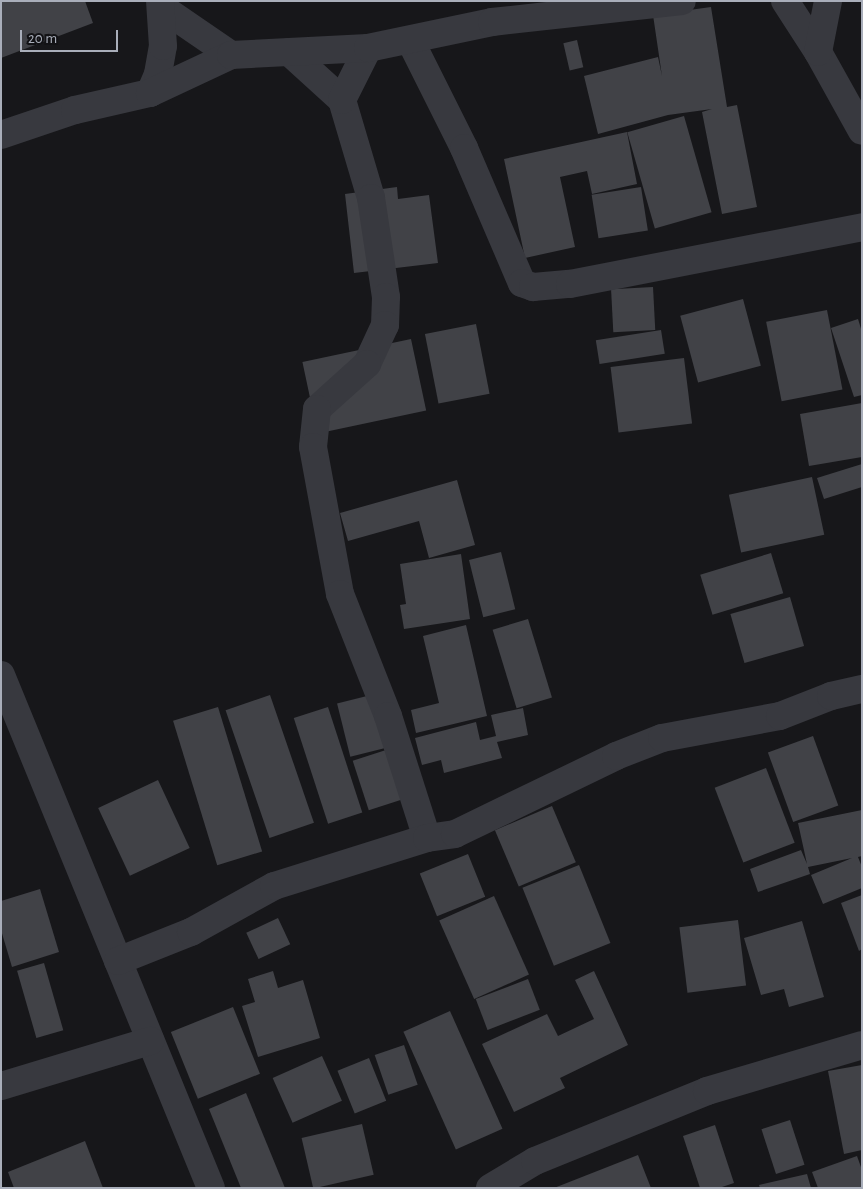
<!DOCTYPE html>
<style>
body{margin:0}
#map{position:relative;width:863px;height:1189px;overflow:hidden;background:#17171a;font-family:"Alegreya Sans",sans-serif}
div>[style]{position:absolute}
.building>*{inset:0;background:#414247;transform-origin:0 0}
.minor>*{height:28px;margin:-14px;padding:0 14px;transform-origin:14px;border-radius:14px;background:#38393f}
span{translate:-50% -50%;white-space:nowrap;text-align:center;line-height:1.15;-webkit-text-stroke:4.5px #121215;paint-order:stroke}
.frame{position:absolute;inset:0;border:2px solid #a9aeba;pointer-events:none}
.scale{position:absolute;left:20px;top:30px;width:98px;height:22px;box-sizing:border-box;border:2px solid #a9aeba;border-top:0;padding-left:6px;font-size:15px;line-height:18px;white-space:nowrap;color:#a9aeba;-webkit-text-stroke:4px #121215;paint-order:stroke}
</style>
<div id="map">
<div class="building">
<i style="clip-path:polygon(1px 1px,85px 1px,93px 23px,1px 58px)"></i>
<i style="clip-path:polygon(711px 7px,727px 107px,737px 105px,757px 207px,722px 214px,702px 112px,712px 109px,668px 115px,598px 134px,584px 76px,658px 57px,662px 76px,653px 15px)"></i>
<i style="left:577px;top:40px;width:28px;height:14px;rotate:77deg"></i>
<i style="left:684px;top:116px;width:100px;height:59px;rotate:74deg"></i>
<i style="clip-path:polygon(627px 132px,637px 184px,592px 194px,587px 171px,560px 177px,575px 247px,525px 258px,504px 159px)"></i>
<i style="clip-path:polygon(397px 187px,398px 199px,429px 195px,438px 263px,354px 273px,345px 194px)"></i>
<i style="left:641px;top:187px;width:44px;height:50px;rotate:81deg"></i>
<i style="left:653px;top:287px;width:43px;height:42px;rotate:87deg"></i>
<i style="left:743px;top:299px;width:69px;height:65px;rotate:75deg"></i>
<i style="left:827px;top:310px;width:81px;height:62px;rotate:79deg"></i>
<i style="clip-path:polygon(858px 319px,862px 332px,862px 395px,854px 397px,831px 328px)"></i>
<i style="left:476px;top:324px;width:71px;height:52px;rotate:79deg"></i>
<i style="left:661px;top:330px;width:24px;height:66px;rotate:81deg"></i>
<i style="left:411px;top:339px;width:73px;height:111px;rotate:78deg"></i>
<i style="left:684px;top:358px;width:66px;height:74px;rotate:83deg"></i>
<i style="clip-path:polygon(862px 403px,862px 457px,809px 466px,800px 414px)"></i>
<i style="clip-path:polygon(862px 464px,862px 487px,824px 499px,817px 478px)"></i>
<i style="left:812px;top:477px;width:59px;height:85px;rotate:78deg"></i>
<i style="clip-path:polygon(457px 480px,475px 545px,429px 558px,419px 521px,348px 541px,340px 513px)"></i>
<i style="left:501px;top:552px;width:59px;height:33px;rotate:76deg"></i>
<i style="left:771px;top:553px;width:42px;height:74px;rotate:73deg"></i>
<i style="clip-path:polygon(461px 554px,470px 619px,404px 629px,400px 605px,406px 604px,400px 564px)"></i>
<i style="left:790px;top:597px;width:51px;height:62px;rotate:74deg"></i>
<i style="left:528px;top:619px;width:82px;height:37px;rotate:73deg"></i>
<i style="clip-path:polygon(466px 625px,487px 716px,416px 733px,411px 710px,439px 703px,423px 636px)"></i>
<i style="left:270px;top:695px;width:135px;height:47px;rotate:71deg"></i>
<i style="left:371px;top:695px;width:55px;height:35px;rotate:76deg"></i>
<i style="left:218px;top:707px;width:151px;height:47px;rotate:73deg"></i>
<i style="left:328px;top:707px;width:111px;height:36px;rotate:72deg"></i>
<i style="clip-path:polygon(523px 708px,528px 735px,497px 742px,502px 758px,444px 773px,441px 760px,422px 765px,415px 738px,476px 722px,480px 740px,496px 736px,491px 715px)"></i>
<i style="left:813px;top:736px;width:74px;height:48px;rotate:70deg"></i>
<i style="left:386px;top:750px;width:52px;height:35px;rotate:72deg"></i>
<i style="left:766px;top:768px;width:80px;height:55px;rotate:69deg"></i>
<i style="left:158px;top:780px;width:75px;height:66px;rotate:65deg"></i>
<i style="left:552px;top:806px;width:61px;height:62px;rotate:67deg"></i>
<i style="clip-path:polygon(862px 810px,862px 856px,858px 857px,862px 867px,862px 888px,823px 904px,811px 875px,852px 858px,808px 867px,810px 874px,758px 892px,750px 869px,801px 850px,807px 864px,798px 823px)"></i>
<i style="left:468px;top:854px;width:46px;height:52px;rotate:68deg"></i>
<i style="left:579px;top:865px;width:84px;height:61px;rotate:68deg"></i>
<i style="clip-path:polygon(40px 889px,59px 952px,12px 967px,1px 930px,1px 901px)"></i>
<i style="clip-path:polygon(862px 895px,862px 949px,859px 951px,841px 903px)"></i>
<i style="left:494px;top:896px;width:86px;height:60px;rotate:66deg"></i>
<i style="left:278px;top:918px;width:29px;height:35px;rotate:65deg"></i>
<i style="left:738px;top:920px;width:66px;height:59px;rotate:83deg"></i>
<i style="clip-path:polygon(802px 921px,824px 997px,789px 1007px,784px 989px,761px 995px,744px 938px)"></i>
<i style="left:44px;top:963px;width:70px;height:28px;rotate:74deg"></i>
<i style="clip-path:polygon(273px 971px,278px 988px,303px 980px,320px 1038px,258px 1057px,242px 1006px,255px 1002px,248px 979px)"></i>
<i style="clip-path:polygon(594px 971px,628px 1045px,560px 1078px,565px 1088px,514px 1112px,482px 1044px,547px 1014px,558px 1036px,594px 1019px,575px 980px)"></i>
<i style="left:528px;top:979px;width:33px;height:56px;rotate:69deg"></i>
<i style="left:233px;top:1007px;width:72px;height:67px;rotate:68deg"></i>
<i style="left:450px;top:1011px;width:129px;height:51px;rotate:66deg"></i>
<i style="left:404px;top:1045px;width:42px;height:31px;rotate:71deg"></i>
<i style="left:322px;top:1056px;width:49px;height:54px;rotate:66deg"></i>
<i style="left:369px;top:1058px;width:46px;height:34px;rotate:68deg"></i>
<i style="clip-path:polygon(862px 1065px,862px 1150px,844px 1154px,828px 1071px)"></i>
<i style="clip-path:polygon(246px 1093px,285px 1188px,241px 1188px,209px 1109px)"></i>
<i style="left:790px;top:1120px;width:47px;height:30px;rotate:72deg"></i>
<i style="left:362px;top:1124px;width:52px;height:62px;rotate:77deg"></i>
<i style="clip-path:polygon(715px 1125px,734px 1183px,719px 1188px,700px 1188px,683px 1136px)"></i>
<i style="clip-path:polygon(85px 1141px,103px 1188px,14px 1188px,8px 1172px)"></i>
<i style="clip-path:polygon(638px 1155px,651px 1188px,554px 1188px)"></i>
<i style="clip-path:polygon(857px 1156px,862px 1170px,862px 1188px,818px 1188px,812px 1172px)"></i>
<i style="clip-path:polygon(807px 1174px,811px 1188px,760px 1188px,759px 1185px)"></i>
</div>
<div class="minor">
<i style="left:785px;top:1px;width:61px;rotate:57.1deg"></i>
<i style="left:818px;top:52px;width:90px;rotate:60.9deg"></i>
<i style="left:161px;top:7px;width:85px;rotate:34.4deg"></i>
<i style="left:410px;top:40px;width:121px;rotate:63.4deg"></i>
<i style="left:464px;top:148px;width:147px;rotate:66.8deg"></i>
<i style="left:522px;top:283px;width:12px;rotate:20deg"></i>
<i style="left:533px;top:287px;width:37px;rotate:-5deg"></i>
<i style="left:570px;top:284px;width:298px;rotate:-11deg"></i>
<i style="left:289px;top:52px;width:72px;rotate:42.2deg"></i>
<i style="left:342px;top:100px;width:102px;rotate:73.5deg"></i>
<i style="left:371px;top:198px;width:100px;rotate:81.4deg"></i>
<i style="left:386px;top:297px;width:28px;rotate:92deg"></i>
<i style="left:385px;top:325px;width:43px;rotate:114.8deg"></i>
<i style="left:367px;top:364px;width:67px;rotate:138deg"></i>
<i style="left:317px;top:409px;width:38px;rotate:96deg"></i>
<i style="left:313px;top:447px;width:149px;rotate:79.6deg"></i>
<i style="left:340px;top:594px;width:131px;rotate:68.5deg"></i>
<i style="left:388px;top:716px;width:128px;rotate:72.3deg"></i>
<i style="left:818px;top:52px;width:52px;rotate:-78.9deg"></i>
<i style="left:150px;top:93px;width:21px;rotate:-67deg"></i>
<i style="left:158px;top:74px;width:28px;rotate:-80deg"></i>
<i style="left:163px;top:46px;width:45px;rotate:-93.8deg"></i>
<i style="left:342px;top:100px;width:58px;rotate:-63.4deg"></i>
<i style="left:1px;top:135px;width:78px;rotate:-18.7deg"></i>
<i style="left:75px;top:110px;width:77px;rotate:-12.8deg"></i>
<i style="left:150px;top:93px;width:89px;rotate:-25.1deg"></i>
<i style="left:231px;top:55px;width:137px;rotate:-2.9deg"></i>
<i style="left:368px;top:48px;width:127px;rotate:-11.8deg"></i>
<i style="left:492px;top:22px;width:191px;rotate:-6.3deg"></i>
<i style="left:1px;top:675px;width:554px;rotate:67.74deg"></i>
<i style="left:118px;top:961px;width:79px;rotate:-21.7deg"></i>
<i style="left:191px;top:932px;width:95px;rotate:-29deg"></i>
<i style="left:274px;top:886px;width:160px;rotate:-17.4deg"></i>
<i style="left:427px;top:838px;width:28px;rotate:-8deg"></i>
<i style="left:455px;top:834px;width:179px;rotate:-25.8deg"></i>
<i style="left:616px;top:756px;width:49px;rotate:-21.4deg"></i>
<i style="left:662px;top:738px;width:120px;rotate:-10.6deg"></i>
<i style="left:780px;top:716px;width:55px;rotate:-21.4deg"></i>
<i style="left:831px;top:696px;width:32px;rotate:-13deg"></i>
<i style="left:1px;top:1086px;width:156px;rotate:-16.8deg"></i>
<i style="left:490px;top:1188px;width:52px;rotate:-31deg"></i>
<i style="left:535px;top:1161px;width:186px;rotate:-22.1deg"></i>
<i style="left:707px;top:1091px;width:162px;rotate:-16.5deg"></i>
</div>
<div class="frame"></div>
<div class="scale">20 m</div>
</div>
